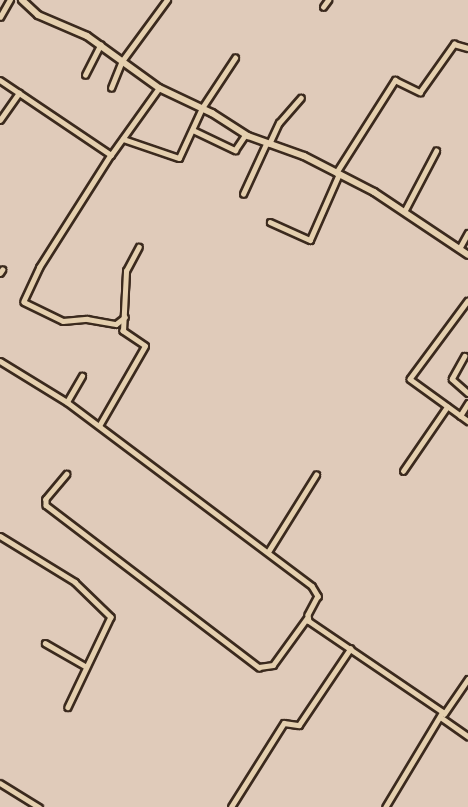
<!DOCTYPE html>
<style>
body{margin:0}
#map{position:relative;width:468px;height:807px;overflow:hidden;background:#e0cbba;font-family:Pangolin,sans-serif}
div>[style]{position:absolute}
.roads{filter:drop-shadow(2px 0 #3b2a1e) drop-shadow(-2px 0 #3b2a1e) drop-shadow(0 2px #3b2a1e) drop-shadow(0 -2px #3b2a1e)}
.street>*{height:4.5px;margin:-2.25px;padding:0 2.25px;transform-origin:2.25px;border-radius:2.25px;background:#e5d0af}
.secondary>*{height:6px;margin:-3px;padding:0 3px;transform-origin:3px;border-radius:3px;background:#e5d0af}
span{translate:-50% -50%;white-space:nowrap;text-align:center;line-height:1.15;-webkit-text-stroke:4.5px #e5d0af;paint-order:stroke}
</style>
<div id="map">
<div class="roads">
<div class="street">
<i style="left:323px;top:7px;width:9px;rotate:-54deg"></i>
<i style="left:0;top:17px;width:20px;rotate:-60deg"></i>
<i style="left:85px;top:75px;width:34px;rotate:-63deg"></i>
<i style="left:0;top:80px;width:134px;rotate:34deg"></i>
<i style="left:111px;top:155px;width:133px;rotate:122.4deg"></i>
<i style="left:40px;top:267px;width:38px;rotate:115deg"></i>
<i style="left:24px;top:302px;width:43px;rotate:26deg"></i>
<i style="left:63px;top:321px;width:24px;rotate:-5deg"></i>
<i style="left:87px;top:319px;width:29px;rotate:10deg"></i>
<i style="left:116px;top:324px;width:11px;rotate:-38deg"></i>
<i style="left:111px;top:88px;width:29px;rotate:-68deg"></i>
<i style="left:122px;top:61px;width:76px;rotate:-53.6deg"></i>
<i style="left:0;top:120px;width:33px;rotate:-55deg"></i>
<i style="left:193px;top:130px;width:47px;rotate:25.5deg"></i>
<i style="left:235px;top:150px;width:18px;rotate:-56deg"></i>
<i style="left:123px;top:139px;width:59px;rotate:18.7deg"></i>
<i style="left:179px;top:158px;width:55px;rotate:-65.3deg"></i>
<i style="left:202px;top:108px;width:60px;rotate:-56.6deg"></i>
<i style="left:269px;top:144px;width:23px;rotate:-65deg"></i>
<i style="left:279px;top:123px;width:33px;rotate:-49deg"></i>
<i style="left:111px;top:155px;width:82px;rotate:-54.4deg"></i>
<i style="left:336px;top:173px;width:110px;rotate:-57.6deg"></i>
<i style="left:395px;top:80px;width:28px;rotate:26deg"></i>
<i style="left:420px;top:92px;width:59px;rotate:-54.7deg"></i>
<i style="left:454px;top:44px;width:15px;rotate:16deg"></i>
<i style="left:243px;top:194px;width:55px;rotate:-65.3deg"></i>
<i style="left:404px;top:212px;width:69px;rotate:-62.3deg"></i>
<i style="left:270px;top:222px;width:44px;rotate:24.2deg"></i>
<i style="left:310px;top:240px;width:72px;rotate:-66.3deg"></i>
<i style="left:459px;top:249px;width:18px;rotate:-61deg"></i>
<i style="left:0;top:273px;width:4px;rotate:-56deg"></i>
<i style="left:468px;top:301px;width:97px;rotate:126.6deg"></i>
<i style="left:410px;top:379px;width:72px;rotate:35.9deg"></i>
<i style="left:465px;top:356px;width:26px;rotate:119deg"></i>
<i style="left:452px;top:379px;width:21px;rotate:41deg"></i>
<i style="left:0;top:361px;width:79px;rotate:31.5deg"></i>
<i style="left:67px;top:402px;width:306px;rotate:36.9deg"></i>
<i style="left:312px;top:586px;width:12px;rotate:59deg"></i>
<i style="left:318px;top:596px;width:21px;rotate:118deg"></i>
<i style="left:308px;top:615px;width:6px;rotate:81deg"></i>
<i style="left:309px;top:621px;width:162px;rotate:34.2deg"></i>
<i style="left:443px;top:712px;width:111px;rotate:121deg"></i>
<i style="left:67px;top:402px;width:30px;rotate:-60deg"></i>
<i style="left:460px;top:416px;width:15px;rotate:-58deg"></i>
<i style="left:99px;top:426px;width:92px;rotate:-60.1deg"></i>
<i style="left:145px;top:346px;width:27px;rotate:-146deg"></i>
<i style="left:123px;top:331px;width:60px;rotate:-87.1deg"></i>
<i style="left:126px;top:271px;width:27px;rotate:-62deg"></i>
<i style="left:403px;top:471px;width:78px;rotate:-55.5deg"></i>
<i style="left:67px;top:474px;width:33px;rotate:130deg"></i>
<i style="left:46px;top:499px;width:6px;rotate:90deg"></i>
<i style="left:46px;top:505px;width:268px;rotate:37.3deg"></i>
<i style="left:259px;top:667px;width:14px;rotate:-8deg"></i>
<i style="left:273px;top:665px;width:58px;rotate:-54.1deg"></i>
<i style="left:0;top:536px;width:88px;rotate:31.5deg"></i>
<i style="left:75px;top:582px;width:50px;rotate:44.2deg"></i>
<i style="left:111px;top:617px;width:100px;rotate:115.5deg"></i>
<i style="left:268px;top:552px;width:91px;rotate:-58.1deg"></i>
<i style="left:45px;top:643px;width:46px;rotate:29.9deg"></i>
<i style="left:444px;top:714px;width:42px;rotate:-55.6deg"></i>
<i style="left:442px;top:718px;width:32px;rotate:35deg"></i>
<i style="left:0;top:783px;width:46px;rotate:31.6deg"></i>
<i style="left:231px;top:807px;width:99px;rotate:-57.8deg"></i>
<i style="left:284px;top:723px;width:15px;rotate:8deg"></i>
<i style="left:299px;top:725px;width:92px;rotate:-56.1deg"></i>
</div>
<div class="secondary">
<i style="left:22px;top:0;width:22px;rotate:43deg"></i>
<i style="left:38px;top:15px;width:53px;rotate:23.2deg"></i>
<i style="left:87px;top:36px;width:89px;rotate:35.8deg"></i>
<i style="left:159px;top:88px;width:59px;rotate:25.3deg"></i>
<i style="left:212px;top:113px;width:43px;rotate:32.6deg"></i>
<i style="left:248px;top:136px;width:59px;rotate:19.7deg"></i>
<i style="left:304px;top:156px;width:79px;rotate:27.2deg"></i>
<i style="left:374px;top:192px;width:113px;rotate:33.8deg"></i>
</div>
</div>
</div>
